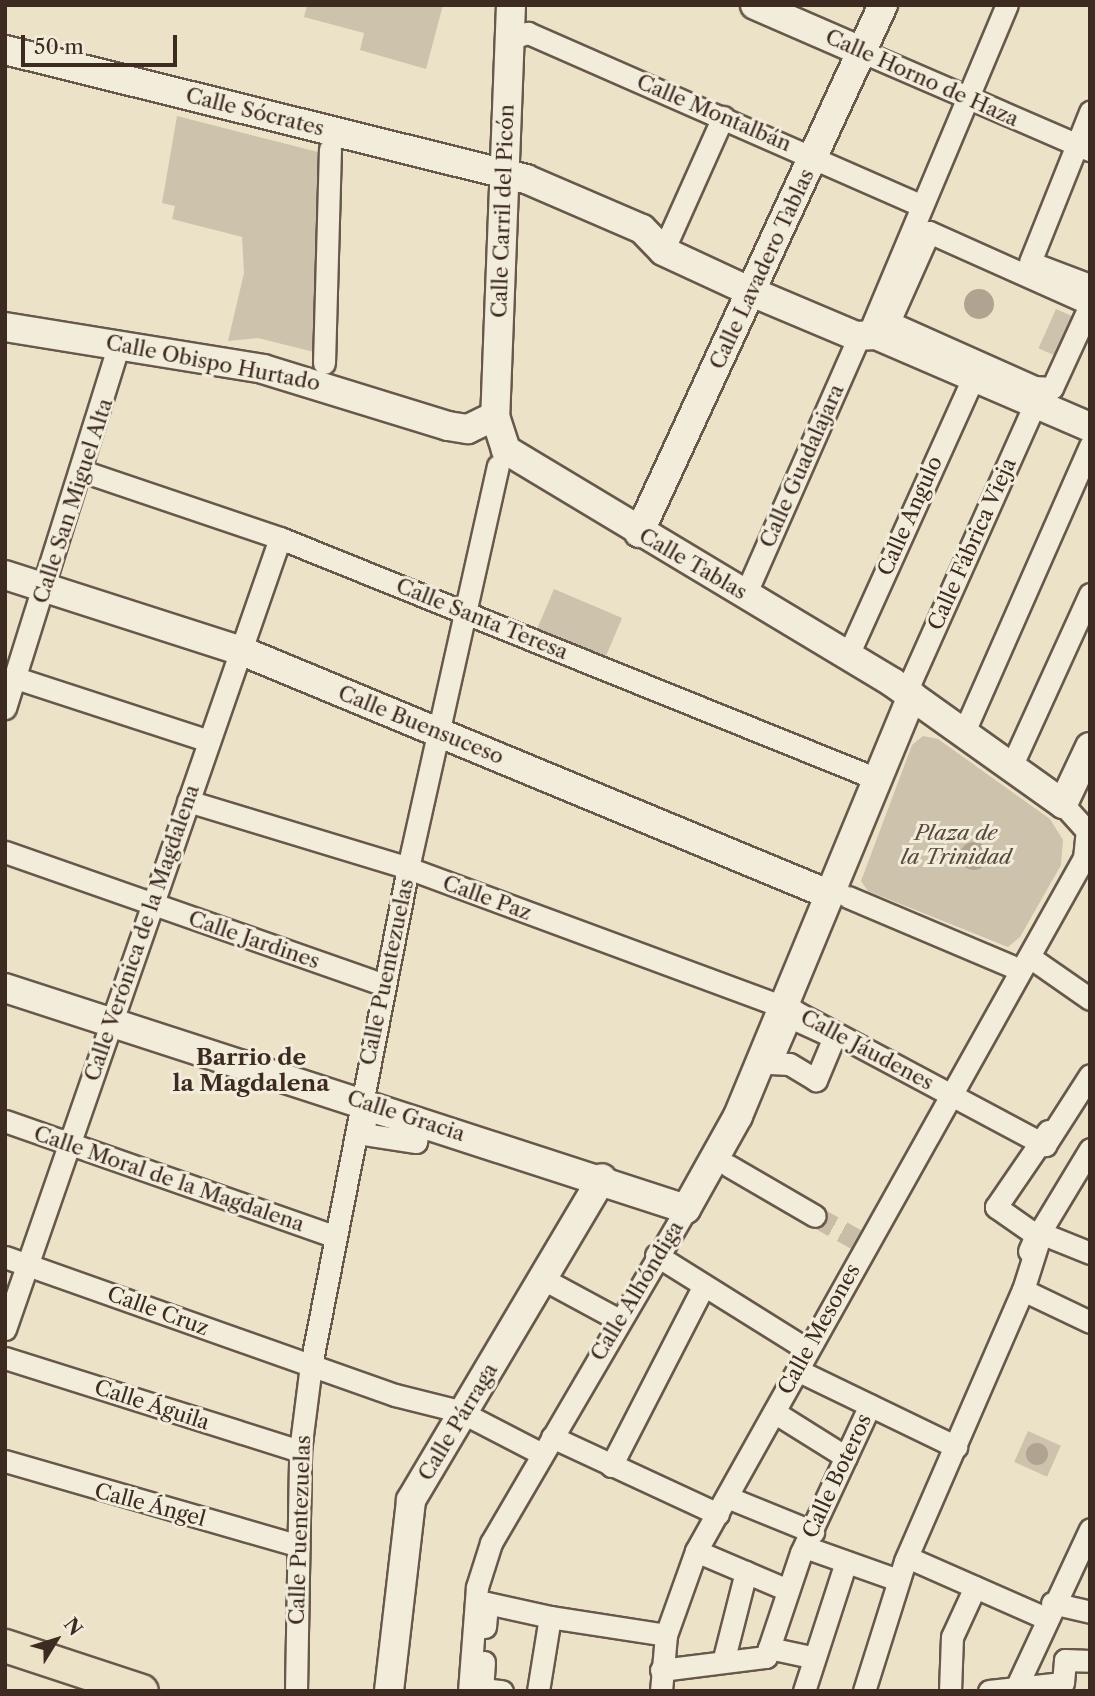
<!DOCTYPE html>
<meta charset="utf-8">
<style>
body{margin:0}
#map{position:relative;width:1095px;height:1696px;overflow:hidden;background:#ebe2c8;font-family:"Libre Caslon Text",serif}
div>[style]{position:absolute}
.green>*{inset:0;background:#cdc3ac;transform-origin:0 0}
.water>*{inset:0;background:#b0a38f}
.round{border-radius:50%}
.street-tunnel>*{height:21px;margin-top:-10.5px;transform-origin:0;background:repeating-linear-gradient(90deg,#c8bda7 0 21px,transparent 0 31px)}
.roads{filter:drop-shadow(2px 0 #68584b) drop-shadow(-2px 0 #68584b) drop-shadow(0 2px #68584b) drop-shadow(0 -2px #68584b)}
.street>*{height:21px;margin:-10.5px;padding:0 10.5px;transform-origin:10.5px;border-radius:10.5px;background:#f2ecdb}
.secondary>*{height:28px;margin:-14px;padding:0 14px;transform-origin:14px;border-radius:14px;background:#f2ecdb}
.primary>*{height:32px;margin:-16px;padding:0 16px;transform-origin:16px;border-radius:16px;background:#ebe2c8}
span{translate:-50% -50%;white-space:nowrap;text-align:center;line-height:1.15;-webkit-text-stroke:6px #f2ecdb;paint-order:stroke}
.street-label{font-size:21px;color:#3d2a21}
.park-label{font-size:21px;color:#5a493d;font-style:italic}
.neighbourhood-label{font-size:23px;color:#3d2a21;font-weight:700}
.frame{position:absolute;inset:0;border:7px solid #3d2a21;pointer-events:none}
.north{position:absolute;left:21px;top:1605px;width:70px;height:70px;-webkit-text-stroke:5px #f2ecdb;paint-order:stroke;rotate:52deg;font-size:19px;font-weight:700;line-height:28px;text-align:center;color:#3d2a21}
.north::after{content:'';display:block;margin:auto;width:24px;height:32px;background:#3d2a21;clip-path:polygon(50% 0,100% 100%,50% 72%,0 100%)}
.scale{position:absolute;left:21px;top:35px;width:156px;height:32px;box-sizing:border-box;border:4px solid #3d2a21;border-top:0;padding-left:9px;font-size:21px;line-height:24px;white-space:nowrap;color:#3d2a21;-webkit-text-stroke:5px #f2ecdb;paint-order:stroke}
</style>
<div id="map">
<div class="green">
<i style="clip-path:polygon(307px 5px,443px 5px,426px 69px,360px 50px,364px 33px,304px 17px)"></i>
<i style="clip-path:polygon(177px 116px,322px 153px,314px 352px,258px 338px,228px 341px,244px 273px,242px 237px,172px 219px,175px 206px,162px 203px)"></i>
<i style="left:1056px;top:309px;width:24px;height:43px;rotate:24deg"></i>
<i style="left:554px;top:589px;width:74px;height:46px;rotate:23deg"></i>
<i style="clip-path:polygon(923px 736px,938px 739px,1050px 819px,1063px 840px,1061px 865px,1020px 937px,1008px 947px,868px 891px,861px 881px,912px 745px)"></i>
<i style="left:1028px;top:1431px;width:36px;height:34px;rotate:24deg"></i>
</div>
<div class="water">
<i class="round" style="left:964px;top:289px;width:30px;height:30px"></i>
<i class="round" style="left:960px;top:842px;width:28px;height:28px"></i>
<i class="round" style="left:1026px;top:1443px;width:22px;height:22px"></i>
</div>
<div class="street-tunnel">
<i style="left:815px;top:1216px;width:47px;rotate:29.3deg"></i>
</div>
<div class="roads">
<div class="street">
<i style="left:509px;top:39px;width:20px;rotate:-18deg"></i>
<i style="left:528px;top:33px;width:426px;rotate:23.7deg"></i>
<i style="left:863px;top:52px;width:247px;rotate:23.4deg"></i>
<i style="left:663px;top:251px;width:147px;rotate:-65.9deg"></i>
<i style="left:1030px;top:262px;width:162px;rotate:-68.2deg"></i>
<i style="left:1032px;top:263px;width:62px;rotate:20.8deg"></i>
<i style="left:1090px;top:304px;width:176px;rotate:-155.9deg"></i>
<i style="left:929px;top:232px;width:98px;rotate:114deg"></i>
<i style="left:889px;top:322px;width:159px;rotate:24.1deg"></i>
<i style="left:1034px;top:387px;width:18px;rotate:3deg"></i>
<i style="left:1052px;top:388px;width:91px;rotate:-65.4deg"></i>
<i style="left:868px;top:335px;width:358px;rotate:-67.2deg"></i>
<i style="left:324px;top:363px;width:214px;rotate:-88.4deg"></i>
<i style="left:82px;top:471px;width:209px;rotate:18.7deg"></i>
<i style="left:280px;top:538px;width:644px;rotate:21.98deg"></i>
<i style="left:745px;top:595px;width:283px;rotate:-66.2deg"></i>
<i style="left:848px;top:655px;width:304px;rotate:-65.7deg"></i>
<i style="left:16px;top:678px;width:203px;rotate:18.1deg"></i>
<i style="left:910px;top:683px;width:306px;rotate:-65.9deg"></i>
<i style="left:5px;top:708px;width:380px;rotate:-72.6deg"></i>
<i style="left:963px;top:734px;width:315px;rotate:-66.2deg"></i>
<i style="left:1011px;top:767px;width:190px;rotate:-65.5deg"></i>
<i style="left:188px;top:801px;width:230px;rotate:16.9deg"></i>
<i style="left:408px;top:868px;width:412px;rotate:20.3deg"></i>
<i style="left:794px;top:1011px;width:285px;rotate:28.1deg"></i>
<i style="left:1045px;top:1145px;width:83px;rotate:-57.3deg"></i>
<i style="left:5px;top:852px;width:402px;rotate:19.3deg"></i>
<i style="left:848px;top:897px;width:177px;rotate:22.9deg"></i>
<i style="left:1034px;top:960px;width:68px;rotate:34.9deg"></i>
<i style="left:790px;top:1017px;width:48px;rotate:24.4deg"></i>
<i style="left:834px;top:1037px;width:47px;rotate:112.7deg"></i>
<i style="left:816px;top:1080px;width:31px;rotate:-149deg"></i>
<i style="left:789px;top:1064px;width:19px;rotate:-177deg"></i>
<i style="left:770px;top:1063px;width:50px;rotate:-66.5deg"></i>
<i style="left:367px;top:1110px;width:54px;rotate:16.1deg"></i>
<i style="left:419px;top:1125px;width:17px;rotate:100deg"></i>
<i style="left:416px;top:1142px;width:54px;rotate:-171.4deg"></i>
<i style="left:363px;top:1134px;width:24px;rotate:-81deg"></i>
<i style="left:5px;top:1121px;width:348px;rotate:19.3deg"></i>
<i style="left:729px;top:1166px;width:99px;rotate:30.2deg"></i>
<i style="left:1043px;top:1234px;width:51px;rotate:22deg"></i>
<i style="left:1029px;top:1251px;width:17px;rotate:-66deg"></i>
<i style="left:1036px;top:1235px;width:49px;rotate:-145deg"></i>
<i style="left:996px;top:1207px;width:92px;rotate:-55.6deg"></i>
<i style="left:656px;top:1255px;width:179px;rotate:32deg"></i>
<i style="left:5px;top:1257px;width:414px;rotate:19.5deg"></i>
<i style="left:395px;top:1395px;width:66px;rotate:14deg"></i>
<i style="left:459px;top:1411px;width:93px;rotate:27.4deg"></i>
<i style="left:547px;top:1281px;width:82px;rotate:28.4deg"></i>
<i style="left:1023px;top:1290px;width:74px;rotate:25.5deg"></i>
<i style="left:5px;top:1329px;width:837px;rotate:-70.83deg"></i>
<i style="left:5px;top:1358px;width:309px;rotate:17.5deg"></i>
<i style="left:797px;top:1370px;width:177px;rotate:25.8deg"></i>
<i style="left:774px;top:1412px;width:85px;rotate:32deg"></i>
<i style="left:552px;top:1437px;width:183px;rotate:24.9deg"></i>
<i style="left:5px;top:1461px;width:303px;rotate:16.1deg"></i>
<i style="left:611px;top:1466px;width:203px;rotate:-62.8deg"></i>
<i style="left:727px;top:1497px;width:93px;rotate:22.1deg"></i>
<i style="left:805px;top:1547px;width:99px;rotate:19.5deg"></i>
<i style="left:696px;top:1551px;width:100px;rotate:23deg"></i>
<i style="left:907px;top:1557px;width:151px;rotate:23.8deg"></i>
<i style="left:1052px;top:1603px;width:39px;rotate:13deg"></i>
<i style="left:550px;top:1617px;width:117px;rotate:8.8deg"></i>
<i style="left:485px;top:1627px;width:24px;rotate:-85deg"></i>
<i style="left:487px;top:1603px;width:65px;rotate:12.5deg"></i>
<i style="left:769px;top:1648px;width:100px;rotate:-71.4deg"></i>
<i style="left:801px;top:1553px;width:163px;rotate:-65deg"></i>
<i style="left:484px;top:1662px;width:27px;rotate:94deg"></i>
<i style="left:482px;top:1689px;width:20px;rotate:6deg"></i>
<i style="left:723px;top:1662px;width:93px;rotate:-75.7deg"></i>
<i style="left:661px;top:1670px;width:106px;rotate:-7.1deg"></i>
<i style="left:766px;top:1657px;width:9px;rotate:-72deg"></i>
<i style="left:769px;top:1648px;width:43px;rotate:12.1deg"></i>
<i style="left:1016px;top:1688px;width:175px;rotate:-65deg"></i>
<i style="left:296px;top:1691px;width:240px;rotate:-89deg"></i>
<i style="left:300px;top:1451px;width:87px;rotate:-82.7deg"></i>
<i style="left:311px;top:1365px;width:506px;rotate:-78.96deg"></i>
<i style="left:408px;top:868px;width:412px;rotate:-77.4deg"></i>
<i style="left:469px;top:1691px;width:104px;rotate:-85.6deg"></i>
<i style="left:477px;top:1587px;width:46px;rotate:-72.3deg"></i>
<i style="left:491px;top:1543px;width:387px;rotate:-59.7deg"></i>
<i style="left:538px;top:1691px;width:75px;rotate:-80.8deg"></i>
<i style="left:661px;top:1691px;width:56px;rotate:-84.9deg"></i>
<i style="left:666px;top:1635px;width:89px;rotate:-70.3deg"></i>
<i style="left:696px;top:1551px;width:794px;rotate:-60.76deg"></i>
<i style="left:1084px;top:858px;width:27px;rotate:-84deg"></i>
<i style="left:1087px;top:831px;width:36px;rotate:-132deg"></i>
<i style="left:804px;top:1691px;width:136px;rotate:-72deg"></i>
<i style="left:864px;top:1691px;width:136px;rotate:-72.5deg"></i>
<i style="left:905px;top:1561px;width:296px;rotate:-66.5deg"></i>
<i style="left:1023px;top:1290px;width:66px;rotate:-72.4deg"></i>
<i style="left:1043px;top:1227px;width:91px;rotate:-58.9deg"></i>
<i style="left:950px;top:1691px;width:54px;rotate:-87.9deg"></i>
<i style="left:952px;top:1637px;width:55px;rotate:-65.3deg"></i>
<i style="left:989px;top:1691px;width:74px;rotate:-6.2deg"></i>
<i style="left:1063px;top:1683px;width:23px;rotate:-85deg"></i>
<i style="left:1065px;top:1660px;width:25px;rotate:2deg"></i>
</div>
<div class="secondary">
<i style="left:511px;top:5px;width:411px;rotate:92.2deg"></i>
<i style="left:495px;top:416px;width:36px;rotate:72deg"></i>
<i style="left:506px;top:450px;width:450px;rotate:31deg"></i>
<i style="left:892px;top:682px;width:210px;rotate:35.5deg"></i>
<i style="left:1063px;top:804px;width:63px;rotate:-64.7deg"></i>
<i style="left:755px;top:5px;width:118px;rotate:23.5deg"></i>
<i style="left:5px;top:50px;width:537px;rotate:13.91deg"></i>
<i style="left:526px;top:179px;width:126px;rotate:23.3deg"></i>
<i style="left:642px;top:229px;width:30px;rotate:46deg"></i>
<i style="left:663px;top:251px;width:93px;rotate:24.9deg"></i>
<i style="left:747px;top:290px;width:118px;rotate:22.9deg"></i>
<i style="left:856px;top:336px;width:20px;rotate:-3deg"></i>
<i style="left:876px;top:335px;width:233px;rotate:23.3deg"></i>
<i style="left:5px;top:327px;width:261px;rotate:9.2deg"></i>
<i style="left:263px;top:369px;width:194px;rotate:17.1deg"></i>
<i style="left:448px;top:426px;width:20px;rotate:9deg"></i>
<i style="left:468px;top:429px;width:30px;rotate:-26deg"></i>
<i style="left:639px;top:533px;width:582px;rotate:-65.2deg"></i>
<i style="left:5px;top:575px;width:249px;rotate:17.8deg"></i>
<i style="left:242px;top:651px;width:634px;rotate:22.52deg"></i>
<i style="left:5px;top:988px;width:716px;rotate:17.98deg"></i>
<i style="left:686px;top:1209px;width:107px;rotate:-60.8deg"></i>
<i style="left:738px;top:1116px;width:455px;rotate:-67.5deg"></i>
<i style="left:389px;top:1691px;width:192px;rotate:-83.4deg"></i>
<i style="left:411px;top:1500px;width:374px;rotate:-59.3deg"></i>
</div>
<div class="primary">
<i style="left:5px;top:1646px;width:144px;rotate:18.2deg"></i>
</div>
</div>
<div class="street-label">
<span style="left:922px;top:78px;rotate:24deg">Calle Horno de Haza</span>
<span style="left:255px;top:112px;rotate:14deg">Calle Sócrates</span>
<span style="left:714px;top:113px;rotate:23deg">Calle Montalbán</span>
<span style="left:503px;top:211px;rotate:-88deg">Calle Carril del Picón</span>
<span style="left:762px;top:269px;rotate:-65deg">Calle Lavadero Tablas</span>
<span style="left:213px;top:363px;rotate:11deg">Calle Obispo Hurtado</span>
<span style="left:802px;top:466px;rotate:-66deg">Calle Guadalajara</span>
<span style="left:73px;top:501px;rotate:-72deg">Calle San Miguel Alta</span>
<span style="left:910px;top:516px;rotate:-66deg">Calle Angulo</span>
<span style="left:972px;top:544px;rotate:-66deg">Calle Fábrica Vieja</span>
<span style="left:693px;top:564px;rotate:30deg">Calle Tablas</span>
<span style="left:482px;top:619px;rotate:22deg">Calle Santa Teresa</span>
<span style="left:421px;top:725px;rotate:22deg">Calle Buensuceso</span>
<span style="left:487px;top:898px;rotate:20deg">Calle Paz</span>
<span style="left:142px;top:933px;rotate:-71deg">Calle Verónica de la Magdalena</span>
<span style="left:254px;top:940px;rotate:19deg">Calle Jardines</span>
<span style="left:387px;top:972px;rotate:-78deg">Calle Puentezuelas</span>
<span style="left:867px;top:1050px;rotate:28deg">Calle Jáudenes</span>
<span style="left:406px;top:1116px;rotate:18deg">Calle Gracia</span>
<span style="left:169px;top:1179px;rotate:19deg">Calle Moral de la Magdalena</span>
<span style="left:637px;top:1291px;rotate:-59deg">Calle Alhóndiga</span>
<span style="left:158px;top:1311px;rotate:20deg">Calle Cruz</span>
<span style="left:819px;top:1329px;rotate:-61deg">Calle Mesones</span>
<span style="left:152px;top:1405px;rotate:18deg">Calle Águila</span>
<span style="left:458px;top:1422px;rotate:-59deg">Calle Párraga</span>
<span style="left:837px;top:1476px;rotate:-65deg">Calle Boteros</span>
<span style="left:150px;top:1505px;rotate:15deg">Calle Ángel</span>
<span style="left:300px;top:1530px;rotate:-88deg">Calle Puentezuelas</span>
</div>
<div class="park-label">
<span style="left:956px;top:845px">Plaza de<br>la Trinidad</span>
</div>
<div class="neighbourhood-label">
<span style="left:251px;top:1070px">Barrio de<br>la Magdalena</span>
</div>
<div class="frame"></div>
<div class="north">N</div>
<div class="scale">50 m</div>
</div>
